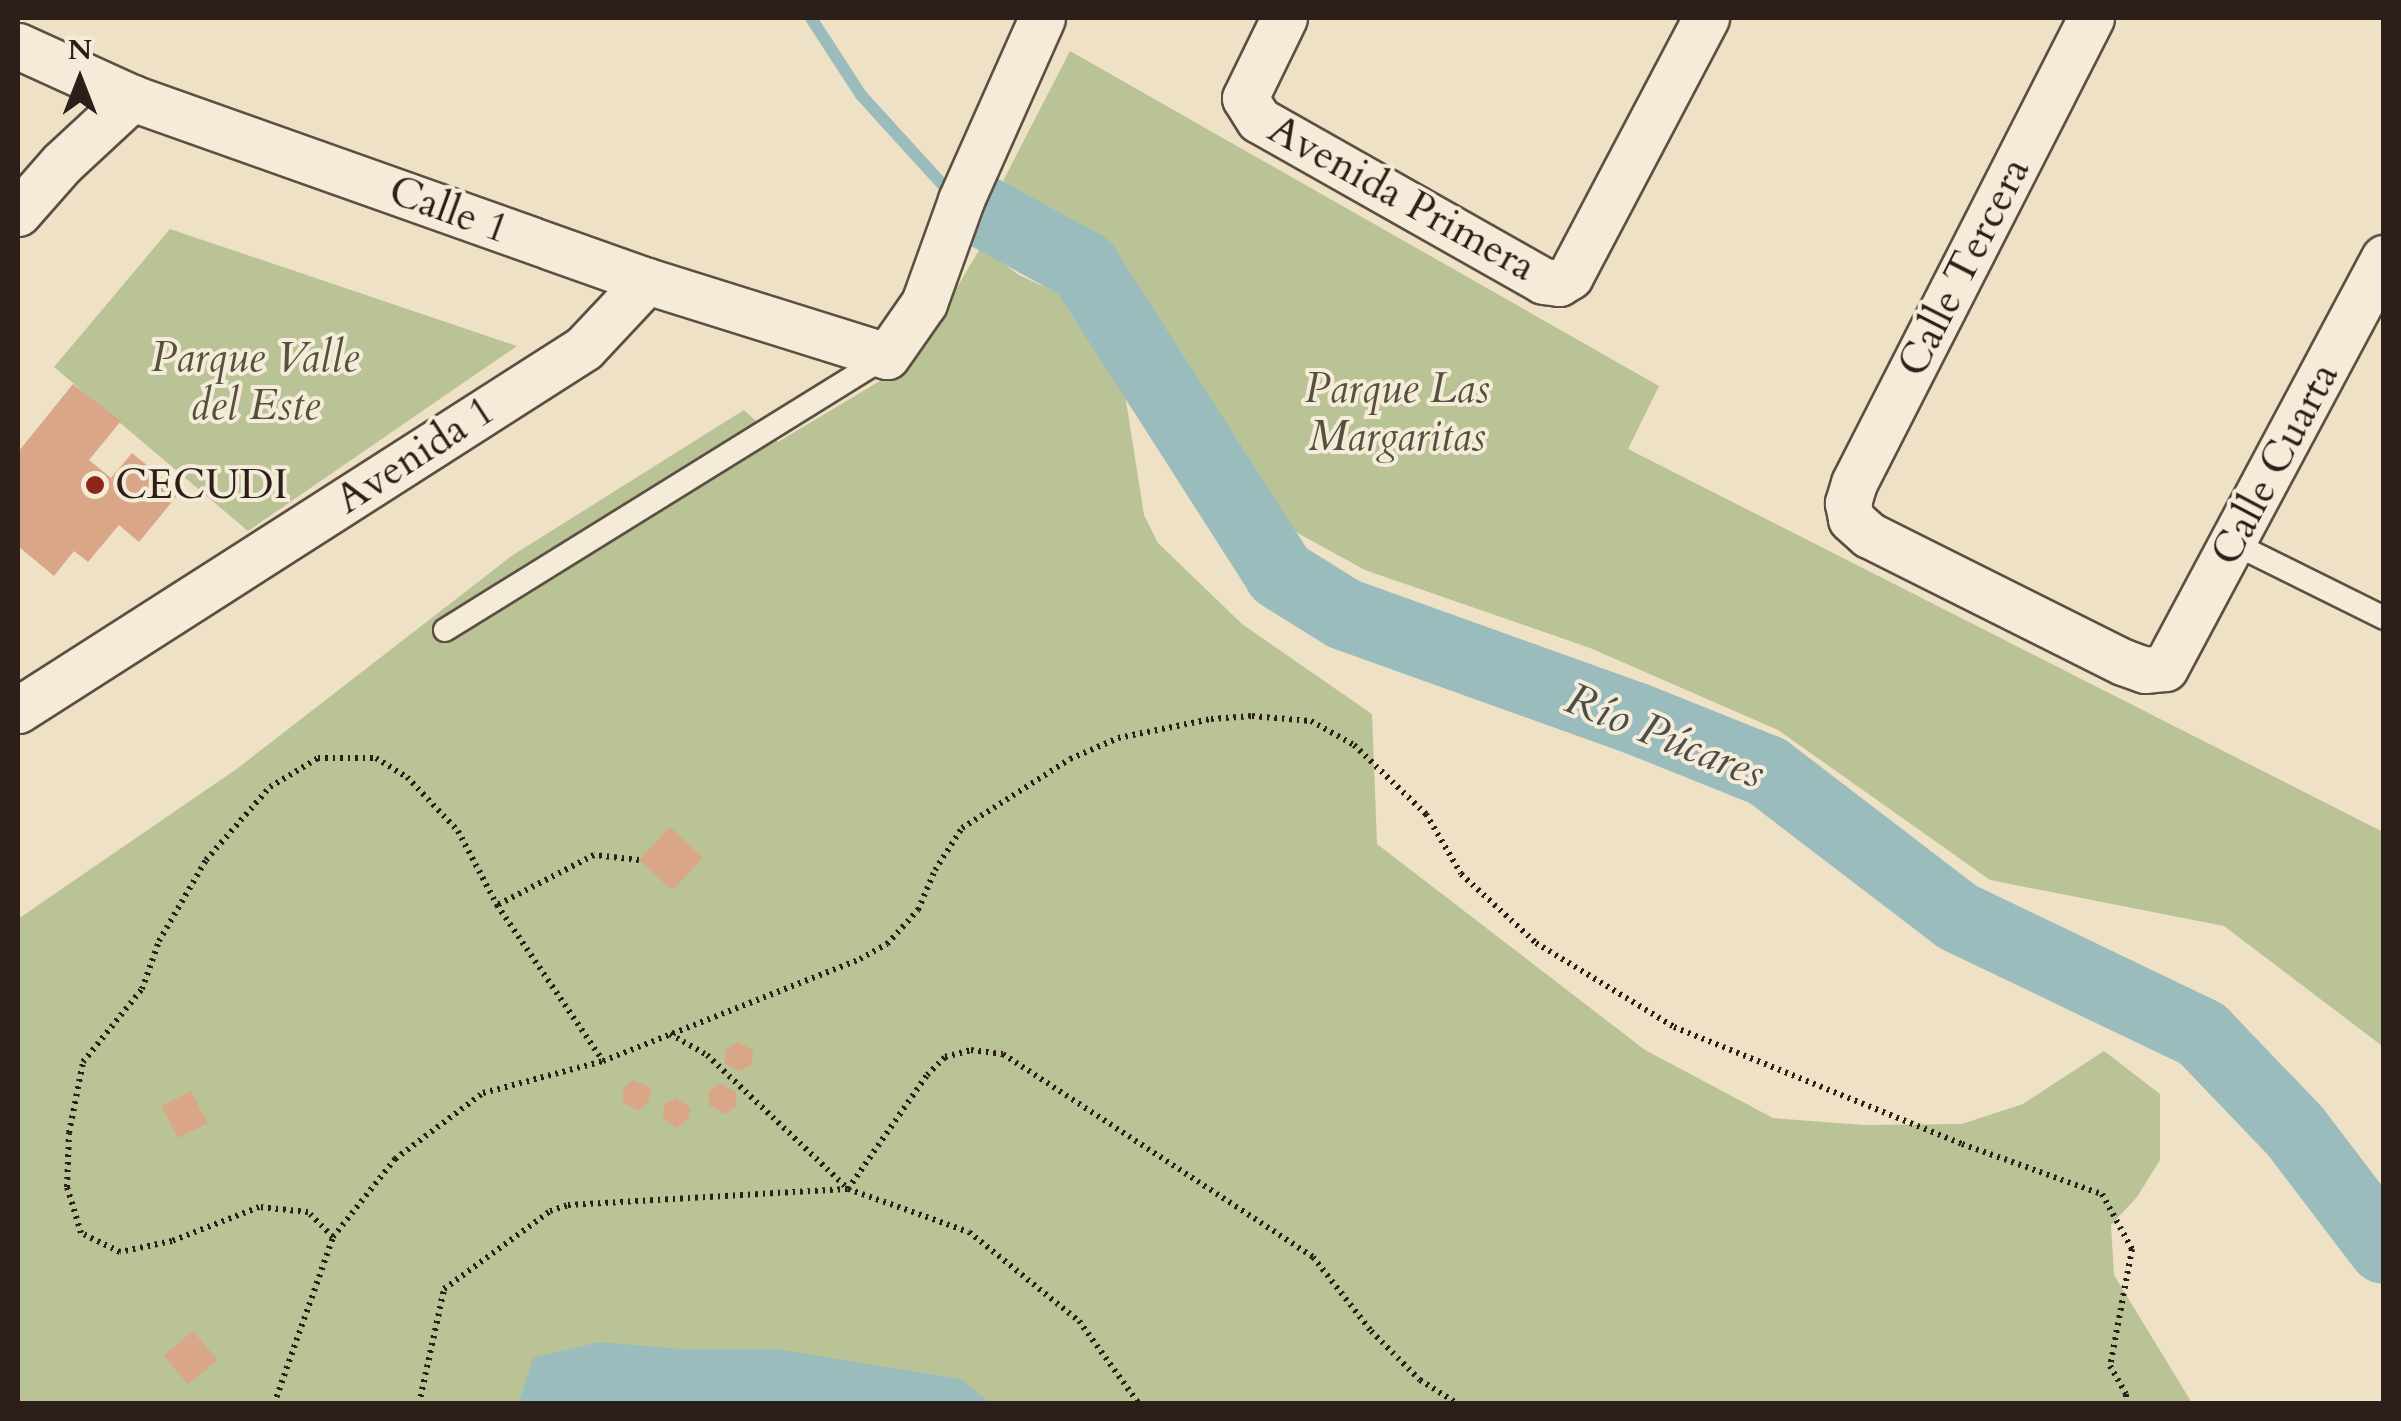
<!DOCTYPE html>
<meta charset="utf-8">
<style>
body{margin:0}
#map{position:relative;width:2401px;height:1421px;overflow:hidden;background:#eee1c5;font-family:Cardo,serif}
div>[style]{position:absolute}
.green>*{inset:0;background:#b9c395}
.water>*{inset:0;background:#9bbcbc}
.stream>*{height:12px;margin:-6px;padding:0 6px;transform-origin:6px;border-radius:6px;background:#9bbcbc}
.river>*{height:72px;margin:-36px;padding:0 36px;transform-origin:36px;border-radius:36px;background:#9bbcbc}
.building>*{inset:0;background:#d9a788;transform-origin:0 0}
.path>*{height:6px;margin-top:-3px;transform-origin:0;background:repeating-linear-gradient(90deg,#2c1e18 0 2.5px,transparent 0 7.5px)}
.roads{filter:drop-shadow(2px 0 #5c4f43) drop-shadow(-2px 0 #5c4f43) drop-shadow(0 2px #5c4f43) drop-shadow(0 -2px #5c4f43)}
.service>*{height:22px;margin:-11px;padding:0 11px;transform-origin:11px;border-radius:11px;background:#f4ecd9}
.minor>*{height:45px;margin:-22.5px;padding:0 22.5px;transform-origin:22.5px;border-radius:22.5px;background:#f4ecd9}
.dots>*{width:28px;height:28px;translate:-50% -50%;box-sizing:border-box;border:5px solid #f4ecd9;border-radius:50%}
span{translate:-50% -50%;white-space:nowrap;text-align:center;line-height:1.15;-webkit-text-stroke:8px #f4ecd9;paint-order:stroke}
.street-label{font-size:42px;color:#2c1e18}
.park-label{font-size:42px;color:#56503e;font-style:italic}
.poi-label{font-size:42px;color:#2c1e18}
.left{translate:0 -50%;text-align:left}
.water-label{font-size:45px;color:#4d4d49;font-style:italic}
.frame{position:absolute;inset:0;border:20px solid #2c1e18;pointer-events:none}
.north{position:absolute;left:30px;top:30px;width:100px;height:100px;-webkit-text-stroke:8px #f4ecd9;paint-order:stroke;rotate:0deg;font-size:28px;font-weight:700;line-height:40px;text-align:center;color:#2c1e18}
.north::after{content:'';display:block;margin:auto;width:35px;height:45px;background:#2c1e18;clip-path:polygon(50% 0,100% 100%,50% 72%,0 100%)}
</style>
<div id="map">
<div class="green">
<i style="clip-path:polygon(1070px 51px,1659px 386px,1628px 449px,2383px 832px,2381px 1045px,2224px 926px,1990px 880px,1778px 730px,1590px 648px,1365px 570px,1283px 525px,1129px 284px,1003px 181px)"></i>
<i style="clip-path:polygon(170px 229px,517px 346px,248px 531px,54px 367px)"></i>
<i style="clip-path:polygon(981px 247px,1019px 275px,1060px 294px,1124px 388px,1144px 515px,1158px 543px,1242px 624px,1372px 714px,1377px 844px,1645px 1050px,1773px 1118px,1863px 1125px,1962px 1124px,2023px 1104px,2104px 1051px,2160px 1094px,2160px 1160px,2137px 1197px,2111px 1225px,2114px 1275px,2192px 1403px,18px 1403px,18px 919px,238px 768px,513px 555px,744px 410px,778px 442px,913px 361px)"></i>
</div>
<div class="water">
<i style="clip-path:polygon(599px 1342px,680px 1349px,776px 1349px,961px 1379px,990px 1403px,519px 1403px,533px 1358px)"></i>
</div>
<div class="stream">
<i style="left:811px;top:18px;width:92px;rotate:57deg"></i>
<i style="left:861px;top:95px;width:122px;rotate:47.7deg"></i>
</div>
<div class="river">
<i style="left:984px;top:212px;width:114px;rotate:28.8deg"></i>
<i style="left:1084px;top:267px;width:364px;rotate:57.4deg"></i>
<i style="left:1280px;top:574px;width:75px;rotate:32deg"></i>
<i style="left:1344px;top:614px;width:311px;rotate:19.7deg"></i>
<i style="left:1637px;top:719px;width:140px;rotate:21.8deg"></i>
<i style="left:1767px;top:771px;width:240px;rotate:37.4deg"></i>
<i style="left:1958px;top:917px;width:271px;rotate:25.6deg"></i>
<i style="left:2202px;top:1034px;width:134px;rotate:46.2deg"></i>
<i style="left:2295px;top:1131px;width:147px;rotate:52.7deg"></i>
</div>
<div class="building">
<i style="clip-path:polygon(73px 384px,121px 421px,89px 460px,111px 478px,132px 453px,180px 492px,139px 542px,119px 525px,88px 562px,74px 551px,54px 576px,18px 546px,18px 452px)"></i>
<i style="left:670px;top:827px;width:45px;height:45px;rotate:43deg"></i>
<i style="clip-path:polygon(738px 1042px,753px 1050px,752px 1064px,740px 1071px,725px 1064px,726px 1049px)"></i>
<i style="clip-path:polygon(633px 1080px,651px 1088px,648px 1102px,639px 1111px,622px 1102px,624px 1088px)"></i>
<i style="clip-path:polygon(720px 1083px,736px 1092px,736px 1106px,726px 1114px,709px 1105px,709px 1091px)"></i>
<i style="left:191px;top:1091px;width:36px;height:33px;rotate:63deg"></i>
<i style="clip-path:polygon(676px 1098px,691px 1108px,687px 1120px,677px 1128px,662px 1118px,665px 1104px)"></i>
<i style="left:193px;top:1331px;width:38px;height:38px;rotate:50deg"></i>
</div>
<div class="path">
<i style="left:639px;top:860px;width:45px;rotate:-173.7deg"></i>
<i style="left:594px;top:855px;width:109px;rotate:152.7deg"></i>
<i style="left:497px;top:905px;width:189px;rotate:55.8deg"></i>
<i style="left:603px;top:1061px;width:277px;rotate:-21.6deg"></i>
<i style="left:860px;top:959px;width:31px;rotate:-29deg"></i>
<i style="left:887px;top:944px;width:46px;rotate:-47.6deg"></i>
<i style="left:918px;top:910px;width:43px;rotate:-67deg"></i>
<i style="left:935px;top:870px;width:50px;rotate:-57.3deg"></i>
<i style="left:962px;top:828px;width:128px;rotate:-32.6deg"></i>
<i style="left:1070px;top:759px;width:52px;rotate:-23.6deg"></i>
<i style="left:1118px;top:738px;width:95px;rotate:-11.5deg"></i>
<i style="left:1211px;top:719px;width:41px;rotate:-4.2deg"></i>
<i style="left:1252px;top:716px;width:59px;rotate:4.8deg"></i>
<i style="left:1311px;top:721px;width:49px;rotate:29.2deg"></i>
<i style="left:1354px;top:745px;width:100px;rotate:43.8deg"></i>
<i style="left:1426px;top:814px;width:69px;rotate:59.7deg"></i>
<i style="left:1461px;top:874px;width:102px;rotate:42.6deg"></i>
<i style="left:1536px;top:943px;width:162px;rotate:31.3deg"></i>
<i style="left:1674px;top:1027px;width:311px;rotate:22.1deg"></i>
<i style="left:1962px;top:1144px;width:149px;rotate:19.7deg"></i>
<i style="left:2102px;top:1194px;width:63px;rotate:61.4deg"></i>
<i style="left:2132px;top:1249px;width:119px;rotate:100.6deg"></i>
<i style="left:2110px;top:1366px;width:32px;rotate:60deg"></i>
<i style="left:2126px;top:1394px;width:10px;rotate:90deg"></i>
<i style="left:670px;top:1034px;width:43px;rotate:29.6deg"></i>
<i style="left:707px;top:1055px;width:193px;rotate:43.5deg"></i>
<i style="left:848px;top:1189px;width:139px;rotate:-55.3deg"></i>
<i style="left:927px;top:1075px;width:25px;rotate:-45deg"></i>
<i style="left:945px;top:1057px;width:27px;rotate:-15deg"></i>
<i style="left:971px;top:1050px;width:32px;rotate:7deg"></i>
<i style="left:1003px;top:1054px;width:371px;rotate:33.2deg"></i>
<i style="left:1313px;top:1257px;width:94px;rotate:51.9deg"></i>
<i style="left:1371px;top:1331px;width:69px;rotate:45deg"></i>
<i style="left:1420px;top:1380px;width:45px;rotate:32.3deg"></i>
<i style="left:333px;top:1237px;width:100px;rotate:-51.5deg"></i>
<i style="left:395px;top:1159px;width:110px;rotate:-36.9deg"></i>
<i style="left:483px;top:1093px;width:124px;rotate:-14.9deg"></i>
<i style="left:274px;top:1404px;width:177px;rotate:-70.5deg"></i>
<i style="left:333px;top:1237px;width:35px;rotate:-135deg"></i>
<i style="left:308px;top:1212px;width:49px;rotate:-174.2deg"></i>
<i style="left:259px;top:1207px;width:93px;rotate:158.7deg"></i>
<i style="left:172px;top:1241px;width:53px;rotate:168.1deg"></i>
<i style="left:120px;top:1252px;width:43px;rotate:-154deg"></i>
<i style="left:81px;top:1233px;width:48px;rotate:-106.9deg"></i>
<i style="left:67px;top:1187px;width:54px;rotate:-87.9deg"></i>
<i style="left:69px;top:1133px;width:72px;rotate:-78.8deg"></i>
<i style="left:83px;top:1062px;width:94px;rotate:-51.1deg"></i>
<i style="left:142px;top:989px;width:51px;rotate:-70.5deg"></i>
<i style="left:159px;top:941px;width:94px;rotate:-59.9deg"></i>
<i style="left:206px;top:860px;width:97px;rotate:-48.8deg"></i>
<i style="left:270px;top:787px;width:56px;rotate:-31.1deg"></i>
<i style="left:318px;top:758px;width:58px"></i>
<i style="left:376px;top:758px;width:36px;rotate:32deg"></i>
<i style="left:407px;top:777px;width:74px;rotate:46.6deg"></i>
<i style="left:458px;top:831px;width:84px;rotate:62.2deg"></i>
<i style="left:419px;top:1404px;width:118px;rotate:-77.7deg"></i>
<i style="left:444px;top:1289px;width:132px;rotate:-36.3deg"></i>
<i style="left:550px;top:1211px;width:19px;rotate:-18deg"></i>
<i style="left:568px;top:1205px;width:280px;rotate:-3.3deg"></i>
<i style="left:848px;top:1189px;width:128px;rotate:19.6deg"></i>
<i style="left:969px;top:1232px;width:141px;rotate:39deg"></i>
<i style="left:1079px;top:1321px;width:102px;rotate:54.1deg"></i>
</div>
<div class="roads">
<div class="service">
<i style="left:2235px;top:544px;width:166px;rotate:26.4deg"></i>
<i style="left:445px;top:630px;width:520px;rotate:-31.8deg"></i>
</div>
<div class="minor">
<i style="left:1284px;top:18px;width:89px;rotate:116deg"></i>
<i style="left:1245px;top:98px;width:26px;rotate:58deg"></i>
<i style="left:1259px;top:120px;width:326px;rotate:29.5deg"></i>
<i style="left:1543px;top:281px;width:16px;rotate:7deg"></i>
<i style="left:1559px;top:283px;width:13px;rotate:-32deg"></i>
<i style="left:1570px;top:276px;width:292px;rotate:-62.2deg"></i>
<i style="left:2091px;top:18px;width:522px;rotate:117.01deg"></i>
<i style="left:1854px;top:483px;width:21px;rotate:107deg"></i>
<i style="left:1848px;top:503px;width:16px;rotate:79deg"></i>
<i style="left:1851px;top:519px;width:24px;rotate:42deg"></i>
<i style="left:1869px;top:535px;width:284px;rotate:26.6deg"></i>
<i style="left:2123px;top:662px;width:23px;rotate:20deg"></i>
<i style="left:2145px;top:670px;width:20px;rotate:-6deg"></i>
<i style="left:2165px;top:668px;width:465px;rotate:-61.9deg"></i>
<i style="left:18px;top:46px;width:125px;rotate:24.5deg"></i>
<i style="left:132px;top:98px;width:547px;rotate:19.56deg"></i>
<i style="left:647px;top:281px;width:251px;rotate:17.4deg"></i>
<i style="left:887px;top:356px;width:65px;rotate:-55.1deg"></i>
<i style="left:924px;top:303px;width:109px;rotate:-70.2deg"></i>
<i style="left:961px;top:200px;width:199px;rotate:-66deg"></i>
<i style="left:18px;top:213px;width:67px;rotate:-48.7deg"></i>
<i style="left:62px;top:163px;width:96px;rotate:-42.9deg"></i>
<i style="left:18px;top:710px;width:672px;rotate:-32.6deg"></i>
<i style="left:584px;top:348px;width:92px;rotate:-46.8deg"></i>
</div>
</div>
<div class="dots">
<i style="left:95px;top:485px;background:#8f2418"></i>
</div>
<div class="street-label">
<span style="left:1402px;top:198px;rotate:29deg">Avenida Primera</span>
<span style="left:449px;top:210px;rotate:20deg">Calle 1</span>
<span style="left:1964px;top:267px;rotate:-63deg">Calle Tercera</span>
<span style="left:415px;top:455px;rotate:-33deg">Avenida 1</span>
<span style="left:2275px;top:464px;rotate:-62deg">Calle Cuarta</span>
</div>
<div class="park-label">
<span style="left:255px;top:382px">Parque Valle<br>del Este</span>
<span style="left:1397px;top:413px">Parque Las<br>Margaritas</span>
</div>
<div class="poi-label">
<span class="left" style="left:115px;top:485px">CECUDI</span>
</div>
<div class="water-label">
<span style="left:1665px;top:736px;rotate:22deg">Río Púcares</span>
</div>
<div class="frame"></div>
<div class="north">N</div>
</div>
